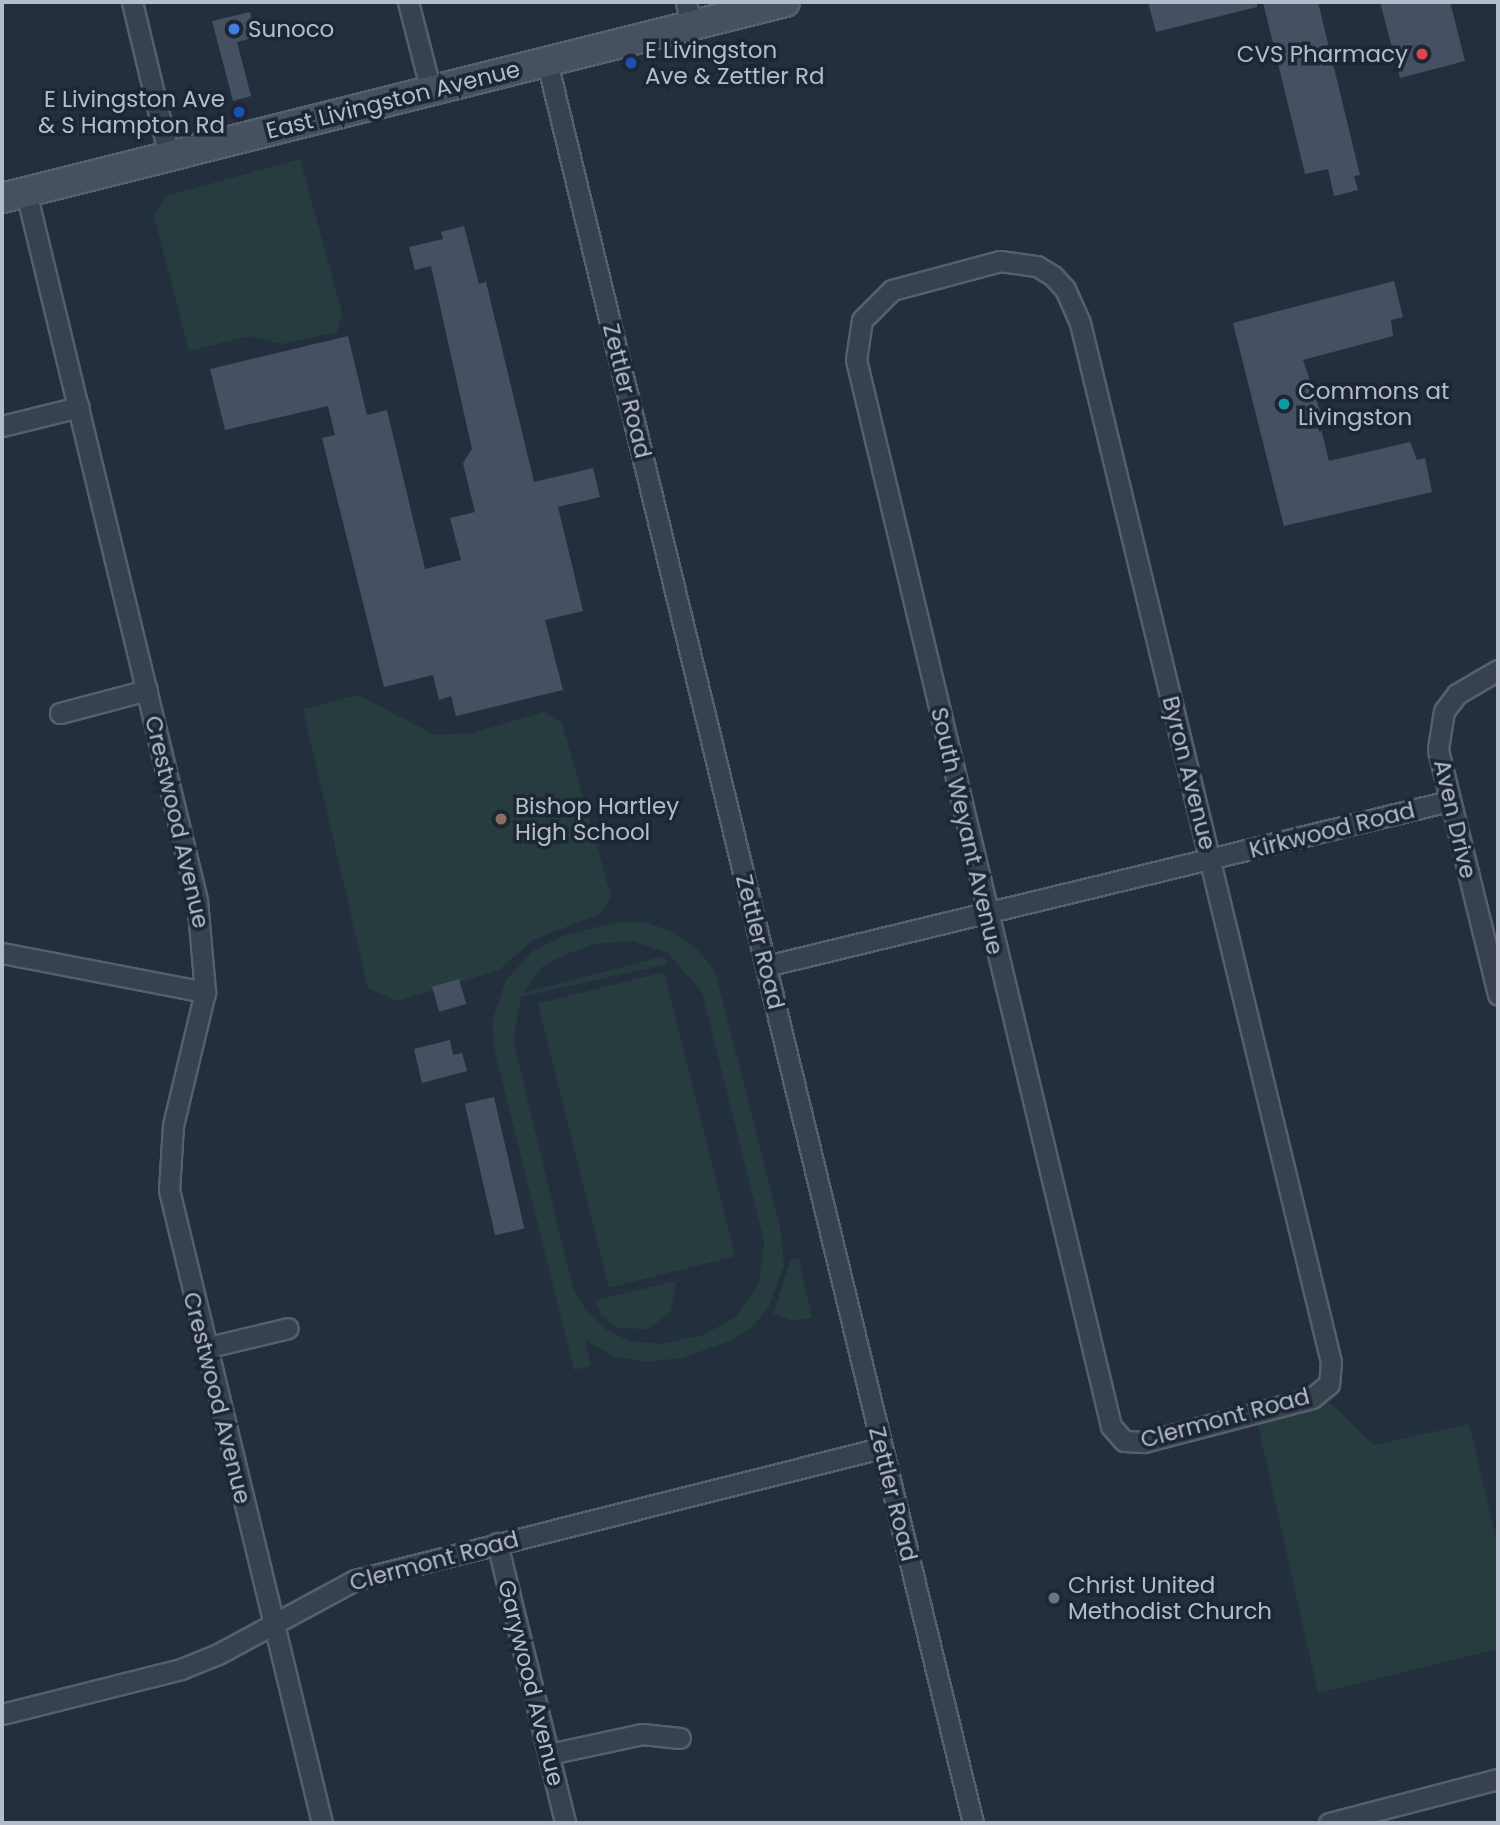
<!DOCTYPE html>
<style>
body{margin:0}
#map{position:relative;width:1500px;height:1825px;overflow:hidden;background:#242f3e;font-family:Poppins,sans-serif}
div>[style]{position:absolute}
.green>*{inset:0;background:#263c3f;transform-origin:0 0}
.building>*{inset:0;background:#455162;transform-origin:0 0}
.roads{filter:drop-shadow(2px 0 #565f6c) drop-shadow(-2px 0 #565f6c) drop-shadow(0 2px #565f6c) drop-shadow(0 -2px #565f6c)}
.minor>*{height:19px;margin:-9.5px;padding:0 9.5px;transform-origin:9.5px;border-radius:9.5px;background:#38414e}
.secondary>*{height:28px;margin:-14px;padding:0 14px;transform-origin:14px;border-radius:14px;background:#465061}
.dots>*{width:19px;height:19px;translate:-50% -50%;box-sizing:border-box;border:4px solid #1d2633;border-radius:50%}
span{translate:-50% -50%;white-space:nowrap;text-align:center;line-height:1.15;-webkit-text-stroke:7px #1d2633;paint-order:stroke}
.poi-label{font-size:23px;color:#b4bcc9}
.left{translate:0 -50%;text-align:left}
.right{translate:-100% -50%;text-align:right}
.street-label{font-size:23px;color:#b4bcc9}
.frame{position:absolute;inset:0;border:4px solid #b4bcc9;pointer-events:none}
</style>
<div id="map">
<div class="green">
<i style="clip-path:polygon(300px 159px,342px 313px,337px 332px,282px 344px,249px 336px,189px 351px,154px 216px,166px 196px)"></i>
<i style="clip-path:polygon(358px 695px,435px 735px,472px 733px,544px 712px,562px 723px,611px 896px,602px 913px,533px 940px,499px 970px,397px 1001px,368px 988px,303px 709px)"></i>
<i style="clip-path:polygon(evenodd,618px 922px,647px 923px,673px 932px,695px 947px,715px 971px,780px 1226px,784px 1265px,769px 1307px,752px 1327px,728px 1342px,681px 1358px,647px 1362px,613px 1356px,585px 1340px,591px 1366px,574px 1370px,494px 1048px,492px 1022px,506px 980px,533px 951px,565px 935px,618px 922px,633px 941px,668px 953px,702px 992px,764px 1241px,759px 1283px,736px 1317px,703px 1335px,660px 1344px,629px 1341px,607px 1330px,585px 1309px,573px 1288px,513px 1040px,521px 997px,667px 964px,664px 956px,523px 993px,542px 967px,564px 955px,594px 944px,633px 941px)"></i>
<i style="left:664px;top:972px;width:293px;height:130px;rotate:76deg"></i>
<i style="clip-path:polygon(791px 1259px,799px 1259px,812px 1318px,793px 1321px,773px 1314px)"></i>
<i style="clip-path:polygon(676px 1281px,671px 1311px,648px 1329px,618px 1328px,601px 1315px,596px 1300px)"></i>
<i style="clip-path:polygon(1329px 1402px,1374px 1445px,1469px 1424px,1498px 1546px,1498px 1649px,1318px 1693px,1257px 1420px)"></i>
</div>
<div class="building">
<i style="clip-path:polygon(1148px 2px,1257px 2px,1257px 7px,1156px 32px)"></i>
<i style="clip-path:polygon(1263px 2px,1318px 2px,1360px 175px,1354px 176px,1358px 190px,1334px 196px,1328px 169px,1305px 174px)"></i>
<i style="clip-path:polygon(1380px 2px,1450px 2px,1465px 61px,1400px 78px)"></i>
<i style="clip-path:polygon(250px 12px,256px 37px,237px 42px,251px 96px,233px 101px,212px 21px)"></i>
<i style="clip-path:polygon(464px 226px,479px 284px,486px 282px,534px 482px,593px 468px,600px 497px,558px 507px,583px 611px,545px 620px,563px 690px,456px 716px,451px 696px,439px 700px,433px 675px,384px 687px,322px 438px,335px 435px,328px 406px,225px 430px,210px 369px,348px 336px,367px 415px,387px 410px,425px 569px,461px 560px,450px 518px,475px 512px,463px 463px,472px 449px,431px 266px,415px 270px,409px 247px,443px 239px,441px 232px)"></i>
<i style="clip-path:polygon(1394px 281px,1403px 317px,1391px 320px,1393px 336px,1303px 360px,1322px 416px,1318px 417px,1329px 461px,1410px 442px,1417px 460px,1425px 458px,1432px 492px,1284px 526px,1233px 323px)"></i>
<i style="left:459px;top:979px;width:26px;height:28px;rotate:74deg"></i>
<i style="clip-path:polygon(450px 1040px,453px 1055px,462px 1053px,467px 1071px,422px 1083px,414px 1049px)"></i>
<i style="left:494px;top:1097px;width:135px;height:30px;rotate:77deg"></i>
</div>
<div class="roads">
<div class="minor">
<i style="left:132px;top:2px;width:158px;rotate:76.5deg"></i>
<i style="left:408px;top:2px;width:92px;rotate:75.5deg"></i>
<i style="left:686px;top:2px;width:24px;rotate:78deg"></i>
<i style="left:547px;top:62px;width:1812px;rotate:76.4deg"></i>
<i style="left:26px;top:192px;width:728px;rotate:76.42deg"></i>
<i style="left:197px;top:900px;width:92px;rotate:85deg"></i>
<i style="left:205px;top:992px;width:137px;rotate:103.5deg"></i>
<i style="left:173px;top:1125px;width:65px;rotate:93.5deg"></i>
<i style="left:169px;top:1190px;width:651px;rotate:76.41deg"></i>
<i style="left:1000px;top:261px;width:37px;rotate:8deg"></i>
<i style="left:1037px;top:266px;width:19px;rotate:32deg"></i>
<i style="left:1053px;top:276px;width:18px;rotate:47deg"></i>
<i style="left:1065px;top:289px;width:37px;rotate:66deg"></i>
<i style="left:1080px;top:323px;width:1069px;rotate:76.42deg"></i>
<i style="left:1331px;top:1362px;width:22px;rotate:95deg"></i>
<i style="left:1329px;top:1384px;width:22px;rotate:141deg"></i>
<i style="left:1312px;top:1398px;width:174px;rotate:165.3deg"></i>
<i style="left:1144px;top:1442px;width:20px;rotate:-177deg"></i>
<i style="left:1124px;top:1441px;width:20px;rotate:-131deg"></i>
<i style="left:1111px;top:1426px;width:1096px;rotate:-103.45deg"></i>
<i style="left:856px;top:360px;width:40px;rotate:-81.5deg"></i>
<i style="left:862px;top:320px;width:42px;rotate:-45deg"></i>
<i style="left:892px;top:290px;width:112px;rotate:-15deg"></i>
<i style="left:2px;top:426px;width:79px;rotate:-13.9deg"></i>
<i style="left:1498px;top:670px;width:48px;rotate:149.7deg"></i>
<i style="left:1457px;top:694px;width:21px;rotate:127deg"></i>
<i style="left:1444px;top:711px;width:39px;rotate:99deg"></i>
<i style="left:1438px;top:750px;width:252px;rotate:76.2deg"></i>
<i style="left:60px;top:713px;width:90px;rotate:-14.8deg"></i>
<i style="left:2px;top:953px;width:207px;rotate:10.9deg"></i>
<i style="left:766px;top:966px;width:703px;rotate:-13.58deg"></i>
<i style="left:205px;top:1348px;width:85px;rotate:-13.5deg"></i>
<i style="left:497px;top:1543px;width:288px;rotate:76.3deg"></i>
<i style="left:2px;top:1714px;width:185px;rotate:-14.1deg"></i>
<i style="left:181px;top:1669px;width:40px;rotate:-22deg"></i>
<i style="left:218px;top:1654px;width:156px;rotate:-28.4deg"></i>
<i style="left:355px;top:1580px;width:542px;rotate:-14.09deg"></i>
<i style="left:549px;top:1754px;width:95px;rotate:-12.1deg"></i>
<i style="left:642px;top:1734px;width:38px;rotate:6deg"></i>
<i style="left:1329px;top:1823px;width:175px;rotate:-14.6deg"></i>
</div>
<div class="secondary">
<i style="left:2px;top:198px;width:807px;rotate:-14.05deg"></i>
</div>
</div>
<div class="dots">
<i style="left:234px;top:29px;background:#3f7fe0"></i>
<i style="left:1422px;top:54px;background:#e0444e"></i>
<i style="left:631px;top:63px;background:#1a4fb4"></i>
<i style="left:239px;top:112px;background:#1a4fb4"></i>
<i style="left:1284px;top:404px;background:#0f9aa8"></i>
<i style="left:501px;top:819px;background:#8d6e63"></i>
<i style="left:1054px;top:1598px;background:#6b7280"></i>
</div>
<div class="poi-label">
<span class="left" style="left:248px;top:29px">Sunoco</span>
<span class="left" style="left:645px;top:63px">E Livingston<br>Ave &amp; Zettler Rd</span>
<span class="right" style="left:1408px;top:54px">CVS Pharmacy</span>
<span class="right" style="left:225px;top:112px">E Livingston Ave<br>&amp; S Hampton Rd</span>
<span class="left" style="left:1298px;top:404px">Commons at<br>Livingston</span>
<span class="left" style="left:515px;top:819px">Bishop Hartley<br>High School</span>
<span class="left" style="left:1068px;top:1598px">Christ United<br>Methodist Church</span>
</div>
<div class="street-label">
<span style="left:393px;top:100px;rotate:-14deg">East Livingston Avenue</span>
<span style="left:627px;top:391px;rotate:76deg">Zettler Road</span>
<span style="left:1189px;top:773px;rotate:76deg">Byron Avenue</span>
<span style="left:1455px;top:819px;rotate:77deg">Aven Drive</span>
<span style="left:177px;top:822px;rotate:77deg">Crestwood Avenue</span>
<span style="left:1332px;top:830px;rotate:-14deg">Kirkwood Road</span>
<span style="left:967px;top:831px;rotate:77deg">South Weyant Avenue</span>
<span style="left:760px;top:942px;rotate:76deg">Zettler Road</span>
<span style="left:217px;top:1398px;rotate:76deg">Crestwood Avenue</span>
<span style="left:1225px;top:1418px;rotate:-15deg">Clermont Road</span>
<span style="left:893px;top:1494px;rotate:76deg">Zettler Road</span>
<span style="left:434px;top:1561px;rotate:-15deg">Clermont Road</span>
<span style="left:531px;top:1683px;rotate:76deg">Garywood Avenue</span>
</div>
<div class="frame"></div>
</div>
